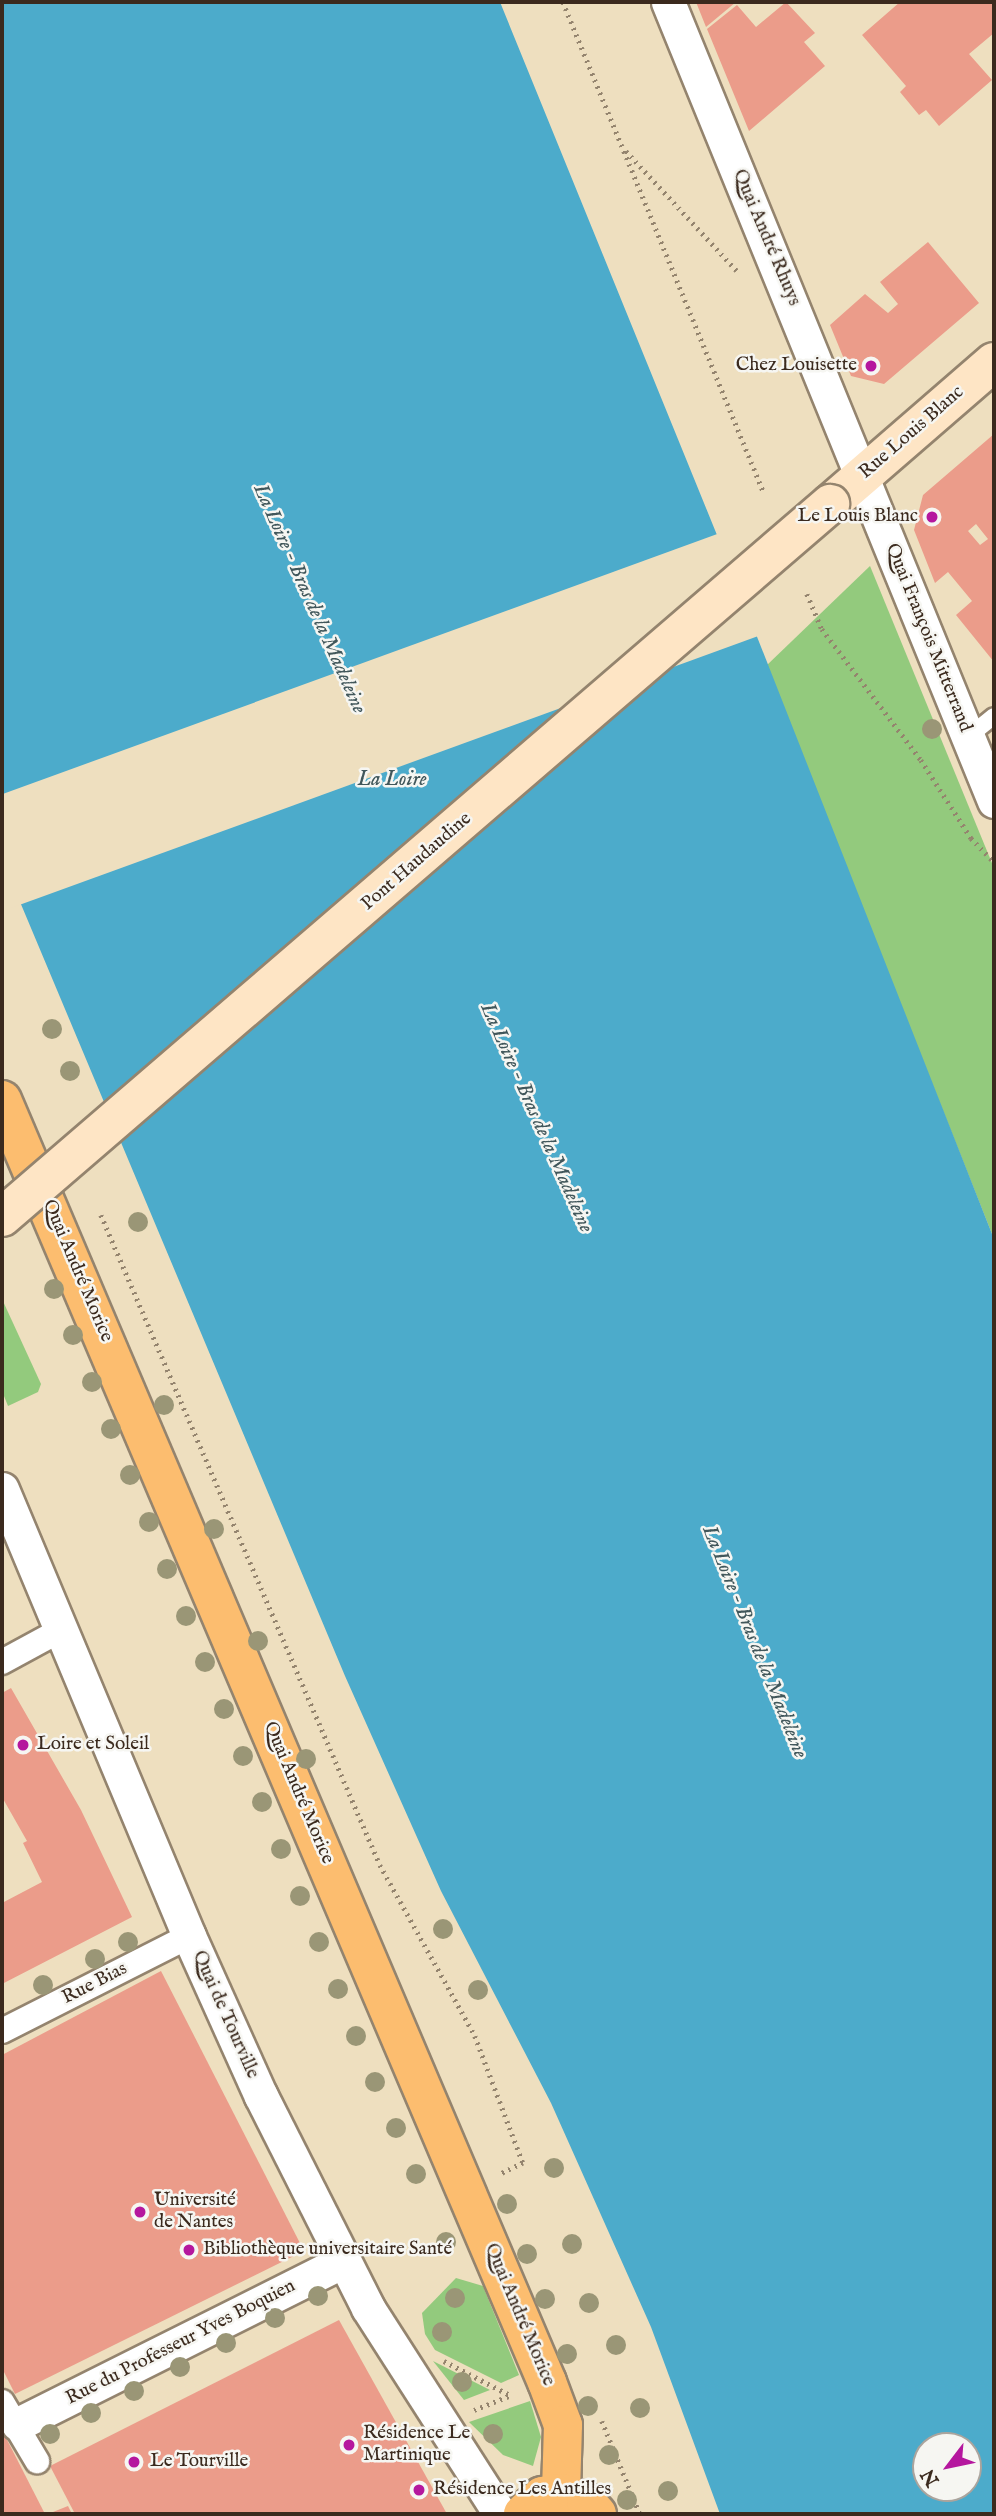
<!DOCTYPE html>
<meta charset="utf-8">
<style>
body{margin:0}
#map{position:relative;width:996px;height:2516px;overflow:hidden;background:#eedfbf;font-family:"IM FELL English",serif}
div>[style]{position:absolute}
.green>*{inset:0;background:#93ca7d}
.water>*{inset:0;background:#4cabcb}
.pier>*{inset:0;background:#eedfbf;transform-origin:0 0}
.building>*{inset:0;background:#eb9c8a}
.path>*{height:4.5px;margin-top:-2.25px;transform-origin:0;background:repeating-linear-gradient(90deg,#94846e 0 2px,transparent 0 7px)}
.roads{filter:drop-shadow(2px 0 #94846e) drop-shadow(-2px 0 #94846e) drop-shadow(0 2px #94846e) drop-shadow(0 -2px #94846e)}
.service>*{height:16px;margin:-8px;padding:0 8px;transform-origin:8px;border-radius:8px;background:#fff}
.pedestrian>*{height:24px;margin:-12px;padding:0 12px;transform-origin:12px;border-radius:12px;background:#fff}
.minor>*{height:33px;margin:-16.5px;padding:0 16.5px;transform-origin:16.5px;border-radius:16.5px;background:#fff}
.secondary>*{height:38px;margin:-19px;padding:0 19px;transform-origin:19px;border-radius:19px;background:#fee5c5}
.primary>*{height:38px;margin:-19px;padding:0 19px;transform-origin:19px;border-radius:19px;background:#fcbd6f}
.bridges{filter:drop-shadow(2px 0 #94846e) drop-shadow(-2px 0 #94846e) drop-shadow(0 2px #94846e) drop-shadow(0 -2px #94846e)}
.secondary-bridge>*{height:38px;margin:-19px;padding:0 19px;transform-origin:19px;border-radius:19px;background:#fee5c5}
.trees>*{width:20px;height:20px;margin:-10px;border-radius:50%;background:#9a9676}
.dots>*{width:19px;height:19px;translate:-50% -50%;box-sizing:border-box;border:4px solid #f6f6f2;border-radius:50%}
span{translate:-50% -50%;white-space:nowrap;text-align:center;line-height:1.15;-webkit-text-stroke:5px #f6f6f2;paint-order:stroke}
.street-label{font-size:19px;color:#3b2a1e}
.poi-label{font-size:19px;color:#3b2a1e}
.right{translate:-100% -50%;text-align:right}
.left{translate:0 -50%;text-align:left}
.water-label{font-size:21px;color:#41575b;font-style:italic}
.frame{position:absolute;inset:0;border:4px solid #3b2a1e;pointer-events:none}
.north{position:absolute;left:912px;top:2432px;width:70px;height:70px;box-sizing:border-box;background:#f6f6f2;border:2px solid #aba49d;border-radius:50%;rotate:238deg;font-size:19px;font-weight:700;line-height:28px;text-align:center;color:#3b2a1e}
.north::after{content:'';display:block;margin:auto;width:24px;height:32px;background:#b5179e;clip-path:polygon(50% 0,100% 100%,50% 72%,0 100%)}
</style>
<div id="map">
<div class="green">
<i style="clip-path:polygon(870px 566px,994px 868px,994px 1239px,766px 666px)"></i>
<i style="clip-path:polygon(2px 1299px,41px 1384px,38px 1392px,8px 1406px,2px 1391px)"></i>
<i style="clip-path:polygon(456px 2278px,483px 2286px,519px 2375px,501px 2383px,435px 2350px,425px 2334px,422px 2313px)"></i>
<i style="clip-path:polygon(433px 2361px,490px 2390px,464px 2400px)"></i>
<i style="clip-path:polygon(530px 2401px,541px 2437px,533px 2466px,503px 2455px,469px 2422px)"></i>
</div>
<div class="water">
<i style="clip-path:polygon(evenodd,2px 2px,500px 2px,717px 535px,994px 1239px,994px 2514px,720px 2514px,651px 2327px,551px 2103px,441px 1891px,345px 1676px,2px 859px,2px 2px,926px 2446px,968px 2446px,968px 2488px,926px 2488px,926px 2446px)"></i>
</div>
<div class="pier">
<i style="left:720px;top:533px;width:110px;height:831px;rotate:70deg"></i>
</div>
<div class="building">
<i style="clip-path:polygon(696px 2px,736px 2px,706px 27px)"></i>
<i style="clip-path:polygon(786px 2px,815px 33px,804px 42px,825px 66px,749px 131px,707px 29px,737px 5px,756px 27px)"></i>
<i style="clip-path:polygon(900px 2px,994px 2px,994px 33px,969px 54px,992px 80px,939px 126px,926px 110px,919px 115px,900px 92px,906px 86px,862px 35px)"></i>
<i style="clip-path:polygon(928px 242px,979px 303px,884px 384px,851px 376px,830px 325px,865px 294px,888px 313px,898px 304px,880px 282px)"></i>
<i style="clip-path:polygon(evenodd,994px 434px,992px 488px,994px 662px,956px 615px,972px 601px,948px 572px,935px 583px,914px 530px,923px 495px,994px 434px,976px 524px,988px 539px,980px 545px,968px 531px,976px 524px)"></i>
<i style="clip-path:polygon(11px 1688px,81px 1810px,132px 1917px,2px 1984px,2px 1903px,42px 1882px,23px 1843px,27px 1841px,2px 1797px,2px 1693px)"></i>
<i style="clip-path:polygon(161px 1971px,304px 2251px,15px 2394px,2px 2368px,2px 2055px)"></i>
<i style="clip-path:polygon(339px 2320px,447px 2514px,75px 2514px,50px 2466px)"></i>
<i style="clip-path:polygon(2px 2430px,45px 2514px,2px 2514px)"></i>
<i style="clip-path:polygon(68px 2506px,72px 2514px,48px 2514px)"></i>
</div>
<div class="path">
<i style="left:563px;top:2px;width:531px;rotate:67.74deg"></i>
<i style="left:626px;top:151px;width:163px;rotate:47.2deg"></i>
<i style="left:807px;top:594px;width:38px;rotate:67deg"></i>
<i style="left:822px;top:629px;width:164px;rotate:52.9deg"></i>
<i style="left:921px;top:760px;width:93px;rotate:57.3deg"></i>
<i style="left:971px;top:838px;width:33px;rotate:46deg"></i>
<i style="left:101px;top:1215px;width:707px;rotate:66.77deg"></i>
<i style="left:380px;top:1865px;width:196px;rotate:60.9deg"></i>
<i style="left:475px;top:2036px;width:136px;rotate:69.3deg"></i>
<i style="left:523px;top:2163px;width:25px;rotate:154deg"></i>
<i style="left:444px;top:2361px;width:74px;rotate:27.3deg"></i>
<i style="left:474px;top:2410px;width:40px;rotate:-22deg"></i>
<i style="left:602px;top:2421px;width:100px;rotate:67.8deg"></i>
</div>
<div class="roads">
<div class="service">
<i style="left:968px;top:737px;width:33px;rotate:-39deg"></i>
</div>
<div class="pedestrian">
<i style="left:2px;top:1662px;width:67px;rotate:-28.5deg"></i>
<i style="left:2px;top:2031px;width:210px;rotate:-26.9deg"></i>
<i style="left:2px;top:2402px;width:69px;rotate:59.3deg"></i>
</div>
<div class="minor">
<i style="left:668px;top:2px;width:863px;rotate:67.8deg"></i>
<i style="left:2px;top:1489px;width:485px;rotate:67.3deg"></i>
<i style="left:189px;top:1936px;width:175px;rotate:65.8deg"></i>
<i style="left:261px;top:2096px;width:237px;rotate:63.2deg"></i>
<i style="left:368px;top:2308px;width:245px;rotate:57.3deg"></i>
<i style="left:18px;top:2424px;width:364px;rotate:-26.6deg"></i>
</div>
<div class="secondary">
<i style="left:830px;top:504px;width:217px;rotate:-40.9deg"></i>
</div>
<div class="primary">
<i style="left:2px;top:1100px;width:1393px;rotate:66.97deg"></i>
<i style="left:547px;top:2382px;width:46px;rotate:69.6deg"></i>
<i style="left:563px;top:2425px;width:68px;rotate:91.7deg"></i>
<i style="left:523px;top:2514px;width:26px;rotate:-43deg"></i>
<i style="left:542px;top:2496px;width:19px;rotate:-9deg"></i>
<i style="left:561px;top:2493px;width:27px;rotate:20deg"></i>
<i style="left:586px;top:2502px;width:16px;rotate:47deg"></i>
</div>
</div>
<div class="bridges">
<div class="secondary-bridge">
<i style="left:2px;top:1217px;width:1093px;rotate:-40.73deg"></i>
</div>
</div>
<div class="trees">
<i style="left:932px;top:729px"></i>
<i style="left:52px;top:1029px"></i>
<i style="left:70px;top:1071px"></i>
<i style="left:138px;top:1222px"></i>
<i style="left:54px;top:1289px"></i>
<i style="left:73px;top:1335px"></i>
<i style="left:92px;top:1382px"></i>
<i style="left:164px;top:1405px"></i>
<i style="left:111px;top:1429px"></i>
<i style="left:130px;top:1475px"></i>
<i style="left:149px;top:1522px"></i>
<i style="left:214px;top:1529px"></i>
<i style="left:167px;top:1569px"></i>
<i style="left:186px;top:1616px"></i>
<i style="left:258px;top:1641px"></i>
<i style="left:205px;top:1662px"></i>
<i style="left:224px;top:1709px"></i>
<i style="left:243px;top:1756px"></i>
<i style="left:306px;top:1759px"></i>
<i style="left:262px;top:1802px"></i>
<i style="left:281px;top:1849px"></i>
<i style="left:300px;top:1896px"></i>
<i style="left:443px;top:1929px"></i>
<i style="left:128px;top:1942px"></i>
<i style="left:319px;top:1942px"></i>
<i style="left:95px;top:1959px"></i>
<i style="left:43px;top:1985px"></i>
<i style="left:338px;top:1989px"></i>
<i style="left:478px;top:1990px"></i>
<i style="left:356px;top:2036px"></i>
<i style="left:375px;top:2082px"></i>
<i style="left:396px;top:2128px"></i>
<i style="left:554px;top:2168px"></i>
<i style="left:416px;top:2174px"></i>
<i style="left:507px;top:2204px"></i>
<i style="left:446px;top:2242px"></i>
<i style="left:572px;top:2244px"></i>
<i style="left:527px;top:2254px"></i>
<i style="left:318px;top:2296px"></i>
<i style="left:455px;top:2298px"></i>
<i style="left:545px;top:2299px"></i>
<i style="left:589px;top:2303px"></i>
<i style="left:275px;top:2318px"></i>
<i style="left:442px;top:2332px"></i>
<i style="left:226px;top:2343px"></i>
<i style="left:616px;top:2345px"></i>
<i style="left:567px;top:2354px"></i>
<i style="left:180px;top:2367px"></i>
<i style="left:462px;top:2382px"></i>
<i style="left:134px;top:2391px"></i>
<i style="left:588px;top:2406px"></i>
<i style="left:640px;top:2408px"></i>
<i style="left:91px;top:2413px"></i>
<i style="left:50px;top:2434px"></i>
<i style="left:493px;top:2434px"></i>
<i style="left:609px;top:2455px"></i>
<i style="left:668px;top:2491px"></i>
<i style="left:627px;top:2500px"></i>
</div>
<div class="dots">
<i style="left:871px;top:366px;background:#b5179e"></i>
<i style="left:932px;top:517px;background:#b5179e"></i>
<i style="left:23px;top:1745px;background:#b5179e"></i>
<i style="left:140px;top:2212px;background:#b5179e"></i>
<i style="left:189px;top:2250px;background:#b5179e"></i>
<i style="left:349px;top:2445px;background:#b5179e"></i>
<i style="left:134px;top:2462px;background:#b5179e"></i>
<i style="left:419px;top:2490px;background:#b5179e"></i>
</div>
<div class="street-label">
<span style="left:766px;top:238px;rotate:67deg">Quai André Rhuys</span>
<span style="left:912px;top:433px;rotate:-41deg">Rue Louis Blanc</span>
<span style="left:928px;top:638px;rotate:68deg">Quai François Mitterrand</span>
<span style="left:417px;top:862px;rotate:-41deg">Pont Haudaudine</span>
<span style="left:77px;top:1271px;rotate:67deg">Quai André Morice</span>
<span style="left:298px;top:1793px;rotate:67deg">Quai André Morice</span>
<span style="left:95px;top:1984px;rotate:-27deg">Rue Bias</span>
<span style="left:225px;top:2015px;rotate:66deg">Quai de Tourville</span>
<span style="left:519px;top:2315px;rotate:67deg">Quai André Morice</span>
<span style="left:181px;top:2343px;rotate:-27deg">Rue du Professeur Yves Boquien</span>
</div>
<div class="poi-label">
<span class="right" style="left:857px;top:366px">Chez Louisette</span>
<span class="right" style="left:918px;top:517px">Le Louis Blanc</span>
<span class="left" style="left:37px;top:1745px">Loire et Soleil</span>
<span class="left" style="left:154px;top:2212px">Université<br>de Nantes</span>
<span class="left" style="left:203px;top:2250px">Bibliothèque universitaire Santé</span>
<span class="left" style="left:363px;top:2445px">Résidence Le<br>Martinique</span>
<span class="left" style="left:150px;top:2462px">Le Tourville</span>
<span class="left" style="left:433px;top:2490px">Résidence Les Antilles</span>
</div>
<div class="water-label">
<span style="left:309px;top:599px;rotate:66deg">La Loire - Bras de la Madeleine</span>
<span style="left:392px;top:780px">La Loire</span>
<span style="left:536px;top:1118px;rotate:66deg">La Loire - Bras de la Madeleine</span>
<span style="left:754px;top:1642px;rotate:68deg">La Loire - Bras de la Madeleine</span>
</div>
<div class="frame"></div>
<div class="north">N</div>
</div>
